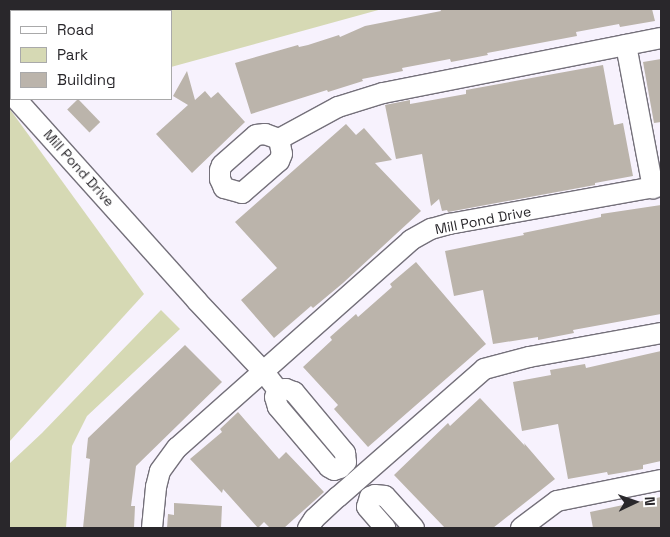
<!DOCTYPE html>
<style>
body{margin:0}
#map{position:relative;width:670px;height:537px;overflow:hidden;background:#f7f2fd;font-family:"Space Grotesk",sans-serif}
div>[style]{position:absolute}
.green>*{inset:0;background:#d6d9b4}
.building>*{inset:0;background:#bbb4ab;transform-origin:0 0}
.roads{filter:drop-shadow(1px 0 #74707a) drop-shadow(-1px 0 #74707a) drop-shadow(0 1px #74707a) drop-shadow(0 -1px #74707a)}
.street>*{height:20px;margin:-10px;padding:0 10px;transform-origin:10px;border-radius:10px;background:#fff}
.highway>*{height:28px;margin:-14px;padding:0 14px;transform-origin:14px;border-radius:14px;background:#d4868f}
span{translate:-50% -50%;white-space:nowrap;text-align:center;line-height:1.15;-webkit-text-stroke:4.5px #fff;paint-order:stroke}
.street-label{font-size:14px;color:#29272b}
.frame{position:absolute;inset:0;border:10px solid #29272b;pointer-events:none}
.legend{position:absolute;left:10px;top:10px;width:162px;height:90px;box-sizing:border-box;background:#fff;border:1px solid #a9a9aa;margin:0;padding:6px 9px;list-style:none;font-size:15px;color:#29272b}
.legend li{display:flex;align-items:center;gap:10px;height:25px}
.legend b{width:25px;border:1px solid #a9a9aa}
.north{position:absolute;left:610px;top:477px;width:50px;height:50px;-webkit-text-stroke:4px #fff;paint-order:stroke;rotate:87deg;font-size:14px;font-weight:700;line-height:20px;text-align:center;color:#29272b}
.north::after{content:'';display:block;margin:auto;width:18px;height:22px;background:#29272b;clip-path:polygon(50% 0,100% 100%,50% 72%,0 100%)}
</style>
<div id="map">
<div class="green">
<i style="clip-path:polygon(157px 9px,382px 9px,171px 67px,171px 11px,148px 11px)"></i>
<i style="clip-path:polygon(9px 108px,144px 294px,9px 442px)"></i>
<i style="clip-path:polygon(161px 310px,180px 329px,87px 416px,72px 446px,66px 528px,9px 528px,9px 464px,42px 433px)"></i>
</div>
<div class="building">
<i style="clip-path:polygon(440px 9px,652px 9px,655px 21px,620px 27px,619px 24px,576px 32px,577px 36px,487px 53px,488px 55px,451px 62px,450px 59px,402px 68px,403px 71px,362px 79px,363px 81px,328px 92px,327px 90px,251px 114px,235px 63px,298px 45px,299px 47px,308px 45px,339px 35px,340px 37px,365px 26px,441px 11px)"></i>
<i style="clip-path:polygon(661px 59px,661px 122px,654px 123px,643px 62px)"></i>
<i style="clip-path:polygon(603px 65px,614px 125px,623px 123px,633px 176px,595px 183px,595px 185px,448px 212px,447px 210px,442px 211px,439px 199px,431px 206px,422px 154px,396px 159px,385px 105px,410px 100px,410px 104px,466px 94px,466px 90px)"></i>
<i style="clip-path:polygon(187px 71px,195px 100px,205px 91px,211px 98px,218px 92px,245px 122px,192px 173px,156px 134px,188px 105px,173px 96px)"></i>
<i style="left:78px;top:99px;width:32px;height:15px;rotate:46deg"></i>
<i style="clip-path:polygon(346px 124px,356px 135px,364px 128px,392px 160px,375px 163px,421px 211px,343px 283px,313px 308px,311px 306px,274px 338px,241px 300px,277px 268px,235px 222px)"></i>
<i style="clip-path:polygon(661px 205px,661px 314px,573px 330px,574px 333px,538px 340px,538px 337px,493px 344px,483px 290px,454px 296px,445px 251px,524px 235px,523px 233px,601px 217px,601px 214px)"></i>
<i style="clip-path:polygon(416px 262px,486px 344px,368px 447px,334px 409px,338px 405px,303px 367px,332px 340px,330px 337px,356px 314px,358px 317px,392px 287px,390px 284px)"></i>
<i style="clip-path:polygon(185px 345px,222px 382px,136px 466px,131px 506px,135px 506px,134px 528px,83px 528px,90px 459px,86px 458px,88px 438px)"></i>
<i style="clip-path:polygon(661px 351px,661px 461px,643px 465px,643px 469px,608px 475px,607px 472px,568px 479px,558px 424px,522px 431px,513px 382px,551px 375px,550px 370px,585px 364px,586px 368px)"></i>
<i style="clip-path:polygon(480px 398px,525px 446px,524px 443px,555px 479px,493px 528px,445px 528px,394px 475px,448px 423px,450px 426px)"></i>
<i style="clip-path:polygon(238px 412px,279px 459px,286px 452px,324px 492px,284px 528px,270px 528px,264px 522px,258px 528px,223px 489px,222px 493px,190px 459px,222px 432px,220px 429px)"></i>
<i style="clip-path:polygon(661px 497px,661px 528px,593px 528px,590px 512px)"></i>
<i style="clip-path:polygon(174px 503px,222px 506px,221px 528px,167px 528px,168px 514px,174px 515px)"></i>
</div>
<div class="roads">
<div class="street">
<i style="left:626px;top:45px;width:146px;rotate:79.3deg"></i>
<i style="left:16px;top:99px;width:271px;rotate:48.1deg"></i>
<i style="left:197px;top:301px;width:96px;rotate:46.7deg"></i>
<i style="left:263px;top:371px;width:24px;rotate:52deg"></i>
<i style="left:265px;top:134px;width:15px;rotate:20deg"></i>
<i style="left:279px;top:139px;width:15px;rotate:79deg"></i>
<i style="left:282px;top:154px;width:8px;rotate:113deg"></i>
<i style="left:279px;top:161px;width:49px;rotate:139.1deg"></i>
<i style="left:242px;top:193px;width:19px;rotate:-164deg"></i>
<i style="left:224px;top:188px;width:10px;rotate:-114deg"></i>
<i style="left:220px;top:179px;width:9px;rotate:-90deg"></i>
<i style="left:220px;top:170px;width:5px;rotate:-68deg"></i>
<i style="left:222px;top:165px;width:45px;rotate:-41.4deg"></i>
<i style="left:256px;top:135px;width:9px;rotate:-6deg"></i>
<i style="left:279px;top:139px;width:67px;rotate:-28.5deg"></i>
<i style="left:338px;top:107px;width:47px;rotate:-17.3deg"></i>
<i style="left:383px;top:93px;width:283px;rotate:-11.2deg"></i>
<i style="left:286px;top:389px;width:9px;rotate:21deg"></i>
<i style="left:294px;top:392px;width:80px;rotate:50.1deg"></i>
<i style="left:345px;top:453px;width:9px;rotate:84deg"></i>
<i style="left:346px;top:462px;width:8px;rotate:135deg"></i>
<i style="left:340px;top:468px;width:6px;rotate:162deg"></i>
<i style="left:334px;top:470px;width:6px;rotate:-149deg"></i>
<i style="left:329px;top:467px;width:79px;rotate:-130.4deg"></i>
<i style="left:278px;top:407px;width:10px;rotate:-107deg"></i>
<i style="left:275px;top:397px;width:8px;rotate:-67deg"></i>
<i style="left:278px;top:390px;width:8px;rotate:-7deg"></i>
<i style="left:370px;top:497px;width:5px;rotate:-22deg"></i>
<i style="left:375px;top:495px;width:10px;rotate:6deg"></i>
<i style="left:385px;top:496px;width:43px;rotate:47.8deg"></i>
<i style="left:370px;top:497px;width:10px;rotate:107deg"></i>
<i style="left:367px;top:507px;width:28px;rotate:49deg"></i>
<i style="left:152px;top:528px;width:41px;rotate:-84.4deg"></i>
<i style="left:156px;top:487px;width:16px;rotate:-76deg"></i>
<i style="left:160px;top:471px;width:29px;rotate:-54deg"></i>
<i style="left:177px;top:448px;width:313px;rotate:-41.6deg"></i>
<i style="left:411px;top:240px;width:23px;rotate:-29deg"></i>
<i style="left:431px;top:229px;width:19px;rotate:-16deg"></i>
<i style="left:449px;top:224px;width:215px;rotate:-10.2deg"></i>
<i style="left:308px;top:528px;width:11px;rotate:-56deg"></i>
<i style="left:314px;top:519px;width:33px;rotate:-43deg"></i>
<i style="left:338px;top:497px;width:194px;rotate:-41.2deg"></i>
<i style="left:484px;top:369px;width:47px;rotate:-14.9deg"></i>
<i style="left:529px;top:357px;width:134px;rotate:-10.3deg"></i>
<i style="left:521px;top:528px;width:45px;rotate:-36.9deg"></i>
<i style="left:557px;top:501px;width:106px;rotate:-11.4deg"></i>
</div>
<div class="highway">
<i style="left:67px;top:9px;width:21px"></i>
<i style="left:22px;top:11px;width:7px;rotate:-16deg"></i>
</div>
</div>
<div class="street-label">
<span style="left:79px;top:168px;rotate:48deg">Mill Pond Drive</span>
<span style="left:483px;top:220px;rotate:-11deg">Mill Pond Drive</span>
</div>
<div class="frame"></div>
<ul class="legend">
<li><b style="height:6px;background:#fff"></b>Road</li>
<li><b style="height:14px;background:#d6d9b4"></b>Park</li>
<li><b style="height:14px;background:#bbb4ab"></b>Building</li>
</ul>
<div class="north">N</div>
</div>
